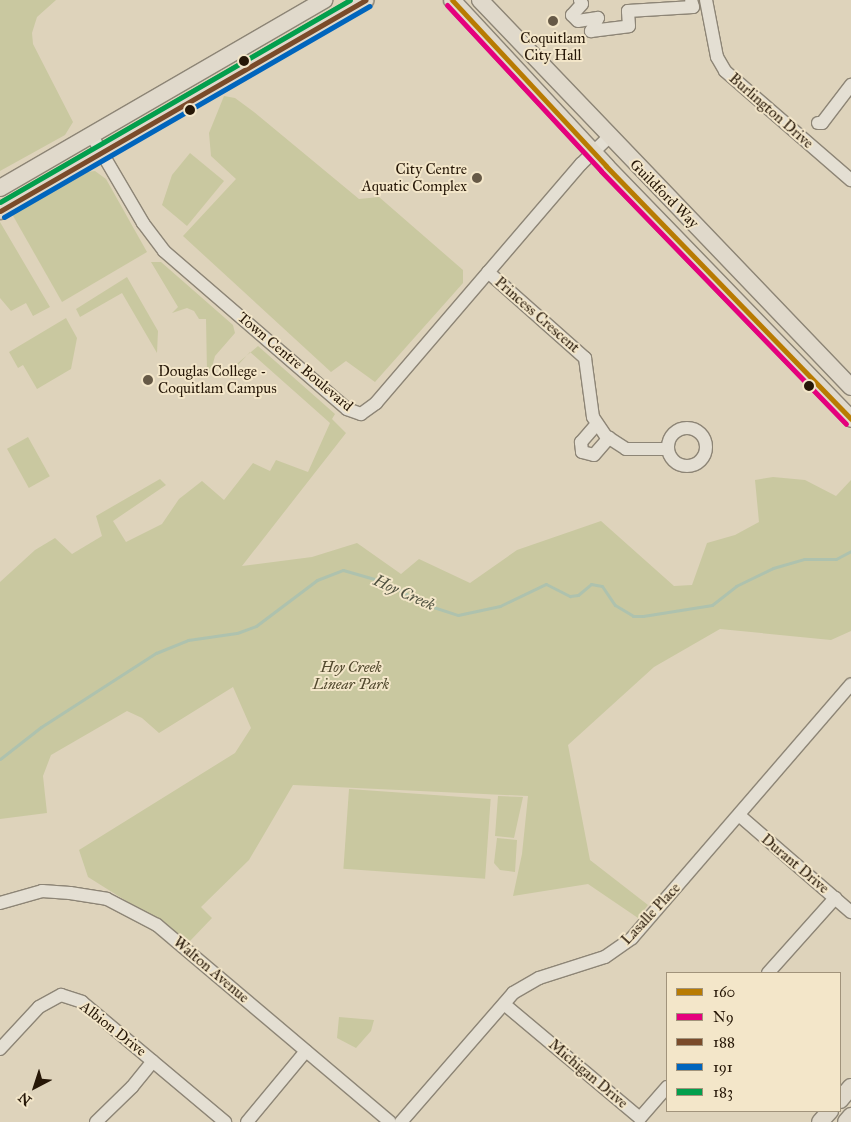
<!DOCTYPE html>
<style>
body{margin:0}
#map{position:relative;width:851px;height:1122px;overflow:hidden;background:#ded3bb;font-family:"IM FELL Great Primer",serif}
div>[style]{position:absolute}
.green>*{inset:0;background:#c9c8a0;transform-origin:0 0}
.stream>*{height:3px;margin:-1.5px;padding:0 1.5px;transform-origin:1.5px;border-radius:1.5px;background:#aec2ae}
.roads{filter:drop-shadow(1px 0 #8d8576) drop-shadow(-1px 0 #8d8576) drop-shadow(0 1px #8d8576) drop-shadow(0 -1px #8d8576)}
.minor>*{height:12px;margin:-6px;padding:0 6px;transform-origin:6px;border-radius:6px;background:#e4dfd3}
.minor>.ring{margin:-6px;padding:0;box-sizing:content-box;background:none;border:12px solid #e4dfd3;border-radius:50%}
.major>*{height:16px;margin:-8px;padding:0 8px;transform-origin:8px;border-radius:8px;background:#e0d9cb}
.bus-1>*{height:5px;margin:-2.5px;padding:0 2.5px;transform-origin:2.5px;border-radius:2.5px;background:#b87b02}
.bus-2>*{height:5px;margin:-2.5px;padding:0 2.5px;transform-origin:2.5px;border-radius:2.5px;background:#e5007d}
.bus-3>*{height:5px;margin:-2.5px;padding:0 2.5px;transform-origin:2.5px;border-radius:2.5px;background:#7a4b2a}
.bus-4>*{height:5px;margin:-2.5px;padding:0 2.5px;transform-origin:2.5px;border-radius:2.5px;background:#0065bd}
.bus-5>*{height:5px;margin:-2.5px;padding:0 2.5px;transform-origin:2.5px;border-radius:2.5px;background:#029f4d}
.dots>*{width:14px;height:14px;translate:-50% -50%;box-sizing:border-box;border:2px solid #f3e6c9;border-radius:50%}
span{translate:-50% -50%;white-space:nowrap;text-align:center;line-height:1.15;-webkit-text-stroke:4px #f3e6c9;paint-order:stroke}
.poi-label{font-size:15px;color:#261707}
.right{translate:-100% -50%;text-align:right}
.left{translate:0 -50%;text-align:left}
.street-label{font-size:15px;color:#261707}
.park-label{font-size:15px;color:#52492e;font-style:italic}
.water-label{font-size:16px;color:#4e503f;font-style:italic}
.legend{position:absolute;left:666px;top:972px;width:175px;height:140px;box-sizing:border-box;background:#f3e6c9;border:1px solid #a1937b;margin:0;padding:6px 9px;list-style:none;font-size:15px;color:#261707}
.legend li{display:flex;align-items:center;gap:10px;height:25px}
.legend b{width:25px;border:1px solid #a1937b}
.north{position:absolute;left:10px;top:1062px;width:50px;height:50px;-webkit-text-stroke:4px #f3e6c9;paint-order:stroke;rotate:220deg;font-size:14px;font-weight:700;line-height:20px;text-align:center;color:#261707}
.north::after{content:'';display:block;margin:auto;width:18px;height:22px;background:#261707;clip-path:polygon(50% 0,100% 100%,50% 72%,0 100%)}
</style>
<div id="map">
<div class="green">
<i style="clip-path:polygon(0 0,56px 0,37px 17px,32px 33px,33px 44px,73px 122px,65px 135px,0 171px)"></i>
<i style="clip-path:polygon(224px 96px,235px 98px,254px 112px,359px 199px,379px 197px,463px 270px,463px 283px,375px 382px,346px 361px,331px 372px,183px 236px,236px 179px,211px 156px,209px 133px)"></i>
<i style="clip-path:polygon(190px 153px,224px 181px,187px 226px,162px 205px,172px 175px)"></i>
<i style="clip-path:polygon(95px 171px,106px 179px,147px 252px,62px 302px,12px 214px,86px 172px)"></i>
<i style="clip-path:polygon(0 222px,50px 307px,33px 316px,26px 303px,11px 311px,0 298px)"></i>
<i style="clip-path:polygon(151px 262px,161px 262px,233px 325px,235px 333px,215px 356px,211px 371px,207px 372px,206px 319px,199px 319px,194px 311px,187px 308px,172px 313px,178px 307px)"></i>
<i style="clip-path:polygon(127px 277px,158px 331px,157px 353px,122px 293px,80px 317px,76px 309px)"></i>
<i style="clip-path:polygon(66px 318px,77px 338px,71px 369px,37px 389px,23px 365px,18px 368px,9px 352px)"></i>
<i style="clip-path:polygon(258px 346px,335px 414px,332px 419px,346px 433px,242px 566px,312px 557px,357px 543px,401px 574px,419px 559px,470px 583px,517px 550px,601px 521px,674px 586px,692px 585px,707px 543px,735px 535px,759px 522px,755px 480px,773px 477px,805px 480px,836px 496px,851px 480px,851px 631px,831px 640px,720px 629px,654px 667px,568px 745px,590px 860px,648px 905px,638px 918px,588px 884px,513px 896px,522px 854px,528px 796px,293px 785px,249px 860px,201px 907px,212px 918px,190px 941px,88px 877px,79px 850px,235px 753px,251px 728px,233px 687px,159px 733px,142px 718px,127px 711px,51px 755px,43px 776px,47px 813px,0 819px,0 582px,35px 550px,55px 538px,72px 554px,102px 536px,96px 516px,160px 479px,166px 485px,113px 521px,126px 542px,162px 524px,179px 499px,202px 481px,224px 500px,253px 463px,270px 471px,276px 460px,308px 472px,330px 423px,250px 352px,227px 377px,232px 368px)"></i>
<i style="left:28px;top:437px;width:45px;height:24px;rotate:61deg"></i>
<i style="left:349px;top:789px;width:142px;height:80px;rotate:4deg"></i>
<i style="clip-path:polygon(498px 796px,523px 797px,514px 838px,495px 836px)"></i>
<i style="clip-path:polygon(497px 838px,517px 840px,515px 872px,500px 870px,494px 863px)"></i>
<i style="clip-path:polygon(339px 1017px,374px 1020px,371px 1031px,356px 1048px,337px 1038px)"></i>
</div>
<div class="stream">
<i style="left:0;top:759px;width:52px;rotate:-38deg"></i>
<i style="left:41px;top:727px;width:137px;rotate:-32.8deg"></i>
<i style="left:156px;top:653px;width:35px;rotate:-22deg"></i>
<i style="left:188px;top:640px;width:49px;rotate:-8.1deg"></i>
<i style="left:237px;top:633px;width:20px;rotate:-20deg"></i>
<i style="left:256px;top:626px;width:76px;rotate:-37deg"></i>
<i style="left:317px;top:580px;width:28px;rotate:-21deg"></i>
<i style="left:343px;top:570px;width:47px;rotate:16.1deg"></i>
<i style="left:388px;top:583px;width:39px;rotate:31deg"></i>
<i style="left:421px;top:603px;width:39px;rotate:18deg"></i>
<i style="left:458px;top:615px;width:43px;rotate:-12.1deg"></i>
<i style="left:500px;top:606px;width:51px;rotate:-25.6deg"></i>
<i style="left:546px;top:584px;width:27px;rotate:27deg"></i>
<i style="left:570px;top:596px;width:8px;rotate:-7deg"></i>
<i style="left:578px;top:595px;width:17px;rotate:-40deg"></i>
<i style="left:591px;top:584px;width:11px;rotate:10deg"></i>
<i style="left:602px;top:586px;width:23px;rotate:56deg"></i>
<i style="left:615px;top:605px;width:21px;rotate:31deg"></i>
<i style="left:633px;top:616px;width:10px"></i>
<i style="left:643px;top:616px;width:70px;rotate:-9.1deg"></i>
<i style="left:712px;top:605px;width:31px;rotate:-38deg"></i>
<i style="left:736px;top:586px;width:41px;rotate:-25.9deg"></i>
<i style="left:773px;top:568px;width:32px;rotate:-16deg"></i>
<i style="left:804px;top:559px;width:32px"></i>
<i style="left:836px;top:559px;width:17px;rotate:-28deg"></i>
</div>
<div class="roads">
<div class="minor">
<i style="left:580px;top:0;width:4px;rotate:63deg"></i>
<i style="left:582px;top:4px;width:15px;rotate:132deg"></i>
<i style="left:572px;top:15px;width:8px;rotate:45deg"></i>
<i style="left:578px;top:21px;width:20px;rotate:-9deg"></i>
<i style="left:598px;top:18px;width:15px;rotate:118deg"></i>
<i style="left:591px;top:31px;width:38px;rotate:-7deg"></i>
<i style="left:629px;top:26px;width:15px;rotate:-94deg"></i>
<i style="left:628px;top:11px;width:65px;rotate:-3.5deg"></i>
<i style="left:693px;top:7px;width:7px;rotate:-106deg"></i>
<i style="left:706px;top:0;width:58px;rotate:79.1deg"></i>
<i style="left:717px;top:57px;width:16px;rotate:60deg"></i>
<i style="left:725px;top:71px;width:167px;rotate:40.9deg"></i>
<i style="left:818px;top:123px;width:4px"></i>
<i style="left:822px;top:123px;width:48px;rotate:-52.7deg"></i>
<i style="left:92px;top:136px;width:101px;rotate:59.6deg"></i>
<i style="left:143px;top:223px;width:35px;rotate:53deg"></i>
<i style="left:164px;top:251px;width:242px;rotate:40.8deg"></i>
<i style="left:347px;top:409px;width:15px;rotate:20deg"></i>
<i style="left:361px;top:414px;width:19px;rotate:-36deg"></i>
<i style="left:376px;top:403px;width:315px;rotate:-49.4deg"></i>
<i style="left:581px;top:164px;width:39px;rotate:-44deg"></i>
<i style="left:488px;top:272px;width:130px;rotate:41.6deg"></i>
<i style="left:585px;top:358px;width:60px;rotate:82.3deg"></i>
<i style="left:593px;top:417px;width:23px;rotate:56deg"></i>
<i style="left:606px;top:436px;width:24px;rotate:33deg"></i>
<i style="left:626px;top:449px;width:42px"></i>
<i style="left:596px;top:425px;width:23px;rotate:131deg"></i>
<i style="left:581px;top:442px;width:10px;rotate:84deg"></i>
<i style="left:582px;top:452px;width:12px;rotate:14deg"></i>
<i style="left:594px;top:455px;width:23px;rotate:-49deg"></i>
<i class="ring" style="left:668px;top:428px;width:26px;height:26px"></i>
<i style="left:740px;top:816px;width:147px;rotate:40.9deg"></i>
<i style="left:0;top:903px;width:44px;rotate:-15.9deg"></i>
<i style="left:42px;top:891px;width:28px;rotate:4deg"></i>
<i style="left:70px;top:893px;width:37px;rotate:9deg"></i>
<i style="left:107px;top:899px;width:56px;rotate:27.5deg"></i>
<i style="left:157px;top:925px;width:305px;rotate:40.2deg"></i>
<i style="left:768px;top:973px;width:101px;rotate:-48.2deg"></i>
<i style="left:504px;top:1004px;width:177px;rotate:40deg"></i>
<i style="left:640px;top:1118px;width:41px;rotate:-48.9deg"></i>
<i style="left:0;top:1049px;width:57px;rotate:-47.1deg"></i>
<i style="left:39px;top:1007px;width:25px;rotate:-29deg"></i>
<i style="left:61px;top:995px;width:22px;rotate:18deg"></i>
<i style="left:82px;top:1002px;width:187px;rotate:40deg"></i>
<i style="left:96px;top:1122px;width:50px;rotate:-44.2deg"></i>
<i style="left:132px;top:1087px;width:33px;rotate:-51deg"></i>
<i style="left:247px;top:1122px;width:92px;rotate:-50.3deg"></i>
<i style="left:401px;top:1122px;width:171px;rotate:-49deg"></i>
<i style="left:513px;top:993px;width:30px;rotate:-30deg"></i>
<i style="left:539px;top:978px;width:69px;rotate:-17.7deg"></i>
<i style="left:605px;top:957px;width:33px;rotate:-35deg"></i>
<i style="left:632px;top:938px;width:335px;rotate:-49.2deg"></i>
</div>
<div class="major">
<i style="left:452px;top:0;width:226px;rotate:47.1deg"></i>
<i style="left:606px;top:166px;width:352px;rotate:45.9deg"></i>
<i style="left:480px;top:0;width:536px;rotate:46.21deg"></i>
<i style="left:0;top:188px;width:375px;rotate:-30.1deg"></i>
<i style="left:0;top:211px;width:422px;rotate:-30deg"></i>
<i style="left:840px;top:1100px;width:17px;rotate:-50deg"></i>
<i style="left:820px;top:1122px;width:15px;rotate:-48deg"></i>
<i style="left:846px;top:1122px;width:8px;rotate:-50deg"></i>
</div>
</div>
<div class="bus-1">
<i style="left:452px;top:0;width:226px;rotate:47.1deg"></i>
<i style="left:606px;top:166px;width:352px;rotate:45.9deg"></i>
</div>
<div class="bus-2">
<i style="left:447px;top:5px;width:226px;rotate:47.1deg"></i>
<i style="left:601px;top:171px;width:352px;rotate:45.9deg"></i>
</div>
<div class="bus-3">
<i style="left:0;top:211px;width:422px;rotate:-30deg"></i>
</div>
<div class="bus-4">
<i style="left:4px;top:217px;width:422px;rotate:-30deg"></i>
</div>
<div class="bus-5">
<i style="left:0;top:202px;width:404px;rotate:-30deg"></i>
</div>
<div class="dots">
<i style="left:553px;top:21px;background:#665946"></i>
<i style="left:244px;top:61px;background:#261707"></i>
<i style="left:190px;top:110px;background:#261707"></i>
<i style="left:477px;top:178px;background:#665946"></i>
<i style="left:148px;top:380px;background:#665946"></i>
<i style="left:809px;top:386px;background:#261707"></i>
</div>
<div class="poi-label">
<span style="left:553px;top:47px">Coquitlam<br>City Hall</span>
<span class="right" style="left:467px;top:178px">City Centre<br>Aquatic Complex</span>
<span class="left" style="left:158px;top:380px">Douglas College -<br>Coquitlam Campus</span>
</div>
<div class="street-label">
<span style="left:771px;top:111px;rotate:41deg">Burlington Drive</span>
<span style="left:664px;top:194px;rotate:45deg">Guildford Way</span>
<span style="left:537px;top:315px;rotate:41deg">Princess Crescent</span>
<span style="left:295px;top:362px;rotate:40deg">Town Centre Boulevard</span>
<span style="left:795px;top:864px;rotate:40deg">Durant Drive</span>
<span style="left:651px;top:914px;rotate:-47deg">Lasalle Place</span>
<span style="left:211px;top:970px;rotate:40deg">Walton Avenue</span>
<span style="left:113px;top:1029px;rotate:38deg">Albion Drive</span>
<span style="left:588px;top:1074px;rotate:40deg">Michigan Drive</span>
</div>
<div class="park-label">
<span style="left:351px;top:676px">Hoy Creek<br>Linear Park</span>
</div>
<div class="water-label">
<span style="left:404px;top:593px;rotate:24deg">Hoy Creek</span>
</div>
<ul class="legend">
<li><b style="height:6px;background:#b87b02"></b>160</li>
<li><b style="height:6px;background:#e5007d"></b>N9</li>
<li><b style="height:6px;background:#7a4b2a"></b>188</li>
<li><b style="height:6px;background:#0065bd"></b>191</li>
<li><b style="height:6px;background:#029f4d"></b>183</li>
</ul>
<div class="north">N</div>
</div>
